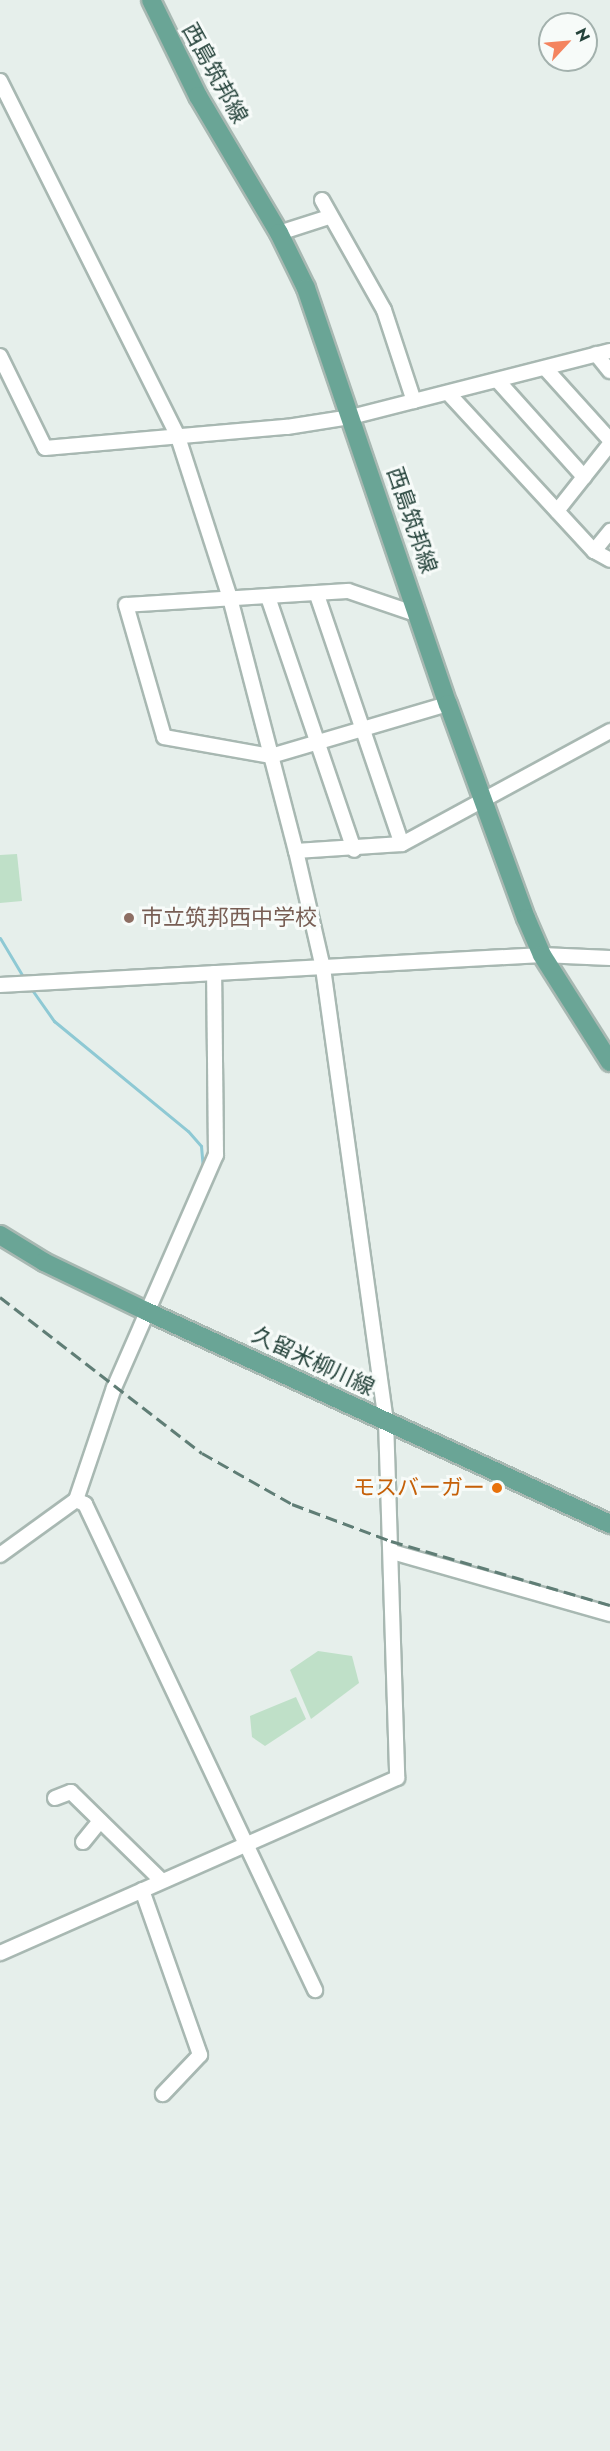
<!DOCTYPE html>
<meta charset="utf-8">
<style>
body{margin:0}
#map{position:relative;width:610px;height:2451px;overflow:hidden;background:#e6efeb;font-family:Jost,"Noto Sans JP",sans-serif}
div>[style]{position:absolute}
.green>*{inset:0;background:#bfe0c8}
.stream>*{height:3px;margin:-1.5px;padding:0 1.5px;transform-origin:1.5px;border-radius:1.5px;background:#8ec9d4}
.roads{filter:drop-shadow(2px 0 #a8b8b2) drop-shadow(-2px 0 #a8b8b2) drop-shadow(0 2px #a8b8b2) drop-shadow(0 -2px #a8b8b2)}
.minor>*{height:14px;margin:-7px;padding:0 7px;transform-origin:7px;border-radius:7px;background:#fff}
.major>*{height:18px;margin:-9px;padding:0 9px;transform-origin:9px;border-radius:9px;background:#6aa596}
.rail>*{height:3px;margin-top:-1.5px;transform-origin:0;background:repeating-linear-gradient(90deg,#5f7d75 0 12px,transparent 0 18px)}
.dots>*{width:16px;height:16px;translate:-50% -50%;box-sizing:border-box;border:3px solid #f7fbf9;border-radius:50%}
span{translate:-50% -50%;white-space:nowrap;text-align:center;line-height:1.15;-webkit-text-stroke:6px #f7fbf9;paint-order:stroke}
.street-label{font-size:22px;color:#24423a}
.education-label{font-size:22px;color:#785e54}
.left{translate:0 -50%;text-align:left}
.food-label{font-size:22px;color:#c56008}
.right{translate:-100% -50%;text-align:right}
.north{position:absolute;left:538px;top:12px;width:60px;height:60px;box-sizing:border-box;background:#f7fbf9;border:2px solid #a3b1ad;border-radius:50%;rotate:64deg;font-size:16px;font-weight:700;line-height:24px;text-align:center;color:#24423a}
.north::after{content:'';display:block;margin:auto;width:21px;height:27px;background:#f4845f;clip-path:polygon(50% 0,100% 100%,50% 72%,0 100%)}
</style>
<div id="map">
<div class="green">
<i style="clip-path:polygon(17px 854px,22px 901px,0 903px,0 855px)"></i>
<i style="clip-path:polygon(318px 1651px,352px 1656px,359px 1683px,311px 1719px,290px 1670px)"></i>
<i style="clip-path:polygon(296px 1697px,306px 1719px,265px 1746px,252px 1737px,250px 1716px)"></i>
</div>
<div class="stream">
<i style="left:0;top:938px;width:49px;rotate:59.2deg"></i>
<i style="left:30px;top:987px;width:42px;rotate:54.8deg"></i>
<i style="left:54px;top:1021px;width:173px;rotate:39.4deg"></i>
<i style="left:188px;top:1131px;width:20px;rotate:49deg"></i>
<i style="left:201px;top:1146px;width:23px;rotate:85deg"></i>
<i style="left:144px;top:1302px;width:118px;rotate:-66deg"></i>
</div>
<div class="roads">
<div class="minor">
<i style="left:0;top:81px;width:398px;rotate:63.4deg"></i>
<i style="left:178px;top:437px;width:169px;rotate:72.1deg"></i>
<i style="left:230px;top:598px;width:261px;rotate:75.4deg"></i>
<i style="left:296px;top:851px;width:120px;rotate:77deg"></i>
<i style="left:323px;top:968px;width:456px;rotate:82.1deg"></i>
<i style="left:386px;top:1420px;width:358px;rotate:88.2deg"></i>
<i style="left:397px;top:1778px;width:434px;rotate:156.2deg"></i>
<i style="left:322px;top:200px;width:126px;rotate:60.6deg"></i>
<i style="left:384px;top:310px;width:96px;rotate:71.8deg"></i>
<i style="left:279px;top:233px;width:52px;rotate:-17.7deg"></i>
<i style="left:596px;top:354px;width:22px;rotate:51deg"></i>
<i style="left:0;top:356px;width:102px;rotate:63.9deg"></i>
<i style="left:45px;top:448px;width:243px;rotate:-5deg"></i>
<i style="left:287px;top:427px;width:65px;rotate:-8.9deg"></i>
<i style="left:351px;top:417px;width:267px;rotate:-14.3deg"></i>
<i style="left:545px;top:368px;width:97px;rotate:47.9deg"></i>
<i style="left:498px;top:381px;width:129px;rotate:48.1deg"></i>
<i style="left:449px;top:394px;width:214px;rotate:47.3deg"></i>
<i style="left:594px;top:551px;width:18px;rotate:29deg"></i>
<i style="left:557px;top:511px;width:85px;rotate:-51.7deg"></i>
<i style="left:594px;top:551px;width:26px;rotate:-51deg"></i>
<i style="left:317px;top:595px;width:263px;rotate:71.2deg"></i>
<i style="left:268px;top:597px;width:267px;rotate:71.2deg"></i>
<i style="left:419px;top:615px;width:75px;rotate:-161.3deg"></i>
<i style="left:348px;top:591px;width:222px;rotate:176.4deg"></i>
<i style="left:126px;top:605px;width:137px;rotate:73.9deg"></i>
<i style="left:164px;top:737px;width:109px;rotate:10.1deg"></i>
<i style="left:271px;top:756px;width:184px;rotate:-16.4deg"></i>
<i style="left:296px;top:851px;width:106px;rotate:-3.8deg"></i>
<i style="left:402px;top:844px;width:237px;rotate:-28.5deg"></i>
<i style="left:0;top:985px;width:543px;rotate:-3.17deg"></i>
<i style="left:542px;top:955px;width:68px;rotate:2.5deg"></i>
<i style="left:76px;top:1500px;width:10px;rotate:24deg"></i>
<i style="left:85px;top:1504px;width:538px;rotate:64.67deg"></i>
<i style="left:392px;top:1552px;width:227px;rotate:15.9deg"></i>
<i style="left:0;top:1555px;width:94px;rotate:-35.9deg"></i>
<i style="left:76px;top:1500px;width:118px;rotate:-71.3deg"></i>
<i style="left:114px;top:1388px;width:254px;rotate:-66.4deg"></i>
<i style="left:216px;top:1155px;width:182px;rotate:-90.6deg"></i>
<i style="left:55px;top:1798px;width:17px;rotate:-21deg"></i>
<i style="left:71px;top:1792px;width:127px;rotate:44.4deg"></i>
<i style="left:83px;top:1842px;width:27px;rotate:-51deg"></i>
<i style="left:142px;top:1890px;width:175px;rotate:70.6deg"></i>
<i style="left:200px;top:2055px;width:54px;rotate:133.5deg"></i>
</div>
<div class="major">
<i style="left:151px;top:0;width:107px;rotate:63.9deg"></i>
<i style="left:198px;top:96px;width:159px;rotate:59.4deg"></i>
<i style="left:279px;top:233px;width:61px;rotate:63.9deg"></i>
<i style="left:306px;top:288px;width:440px;rotate:71.2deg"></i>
<i style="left:448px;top:704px;width:228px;rotate:70deg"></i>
<i style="left:526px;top:918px;width:40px;rotate:66.6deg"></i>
<i style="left:542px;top:955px;width:127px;rotate:57.6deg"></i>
<i style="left:0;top:1235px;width:52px;rotate:31.5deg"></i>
<i style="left:44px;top:1262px;width:113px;rotate:25.7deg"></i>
<i style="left:146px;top:1311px;width:511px;rotate:24.66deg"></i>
</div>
</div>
<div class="rail">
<i style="left:0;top:1297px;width:255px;rotate:37.7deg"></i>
<i style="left:202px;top:1453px;width:103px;rotate:29.5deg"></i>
<i style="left:292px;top:1504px;width:106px;rotate:20.5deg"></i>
<i style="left:391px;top:1541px;width:228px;rotate:16.3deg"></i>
</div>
<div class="dots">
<i style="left:129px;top:918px;background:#8d6e63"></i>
<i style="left:497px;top:1488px;background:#e8710a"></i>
</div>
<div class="street-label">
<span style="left:215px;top:73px;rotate:61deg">西島筑邦線</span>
<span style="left:412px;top:520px;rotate:71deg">西島筑邦線</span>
<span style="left:313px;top:1361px;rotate:25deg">久留米柳川線</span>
</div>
<div class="education-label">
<span class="left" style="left:141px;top:918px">市立筑邦西中学校</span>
</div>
<div class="food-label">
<span class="right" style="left:485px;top:1488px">モスバーガー</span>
</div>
<div class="north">N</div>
</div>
